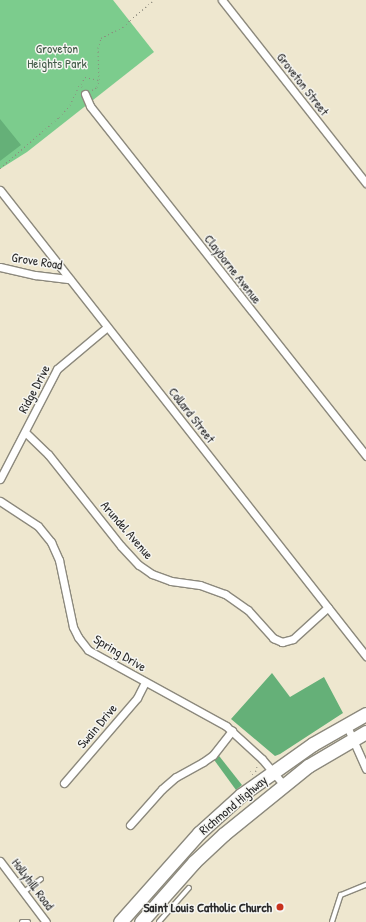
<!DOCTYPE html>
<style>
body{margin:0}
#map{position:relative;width:366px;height:922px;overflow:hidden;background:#eee7cf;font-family:"Patrick Hand",sans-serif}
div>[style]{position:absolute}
.green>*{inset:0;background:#7ccc8d}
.forest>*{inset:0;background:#65b078}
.path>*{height:1px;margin-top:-0.5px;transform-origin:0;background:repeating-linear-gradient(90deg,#8c897d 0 1px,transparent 0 4px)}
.roads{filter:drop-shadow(1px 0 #8c897d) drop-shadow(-1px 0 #8c897d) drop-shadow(0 1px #8c897d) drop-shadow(0 -1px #8c897d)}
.lane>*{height:3.5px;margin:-1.75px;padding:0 1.75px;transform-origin:1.75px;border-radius:1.75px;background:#fff}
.street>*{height:7px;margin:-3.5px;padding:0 3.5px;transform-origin:3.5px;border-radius:3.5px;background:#fff}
.highway>*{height:13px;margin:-6.5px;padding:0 6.5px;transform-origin:6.5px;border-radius:6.5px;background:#fff}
.dots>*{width:11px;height:11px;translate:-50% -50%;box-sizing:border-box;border:2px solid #f6f6f2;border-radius:50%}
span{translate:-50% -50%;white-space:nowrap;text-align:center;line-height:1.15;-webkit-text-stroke:3px #f6f6f2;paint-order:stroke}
.park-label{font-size:13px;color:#435b48}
.street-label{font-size:13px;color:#2b2b2b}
.poi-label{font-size:13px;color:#2b2b2b;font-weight:700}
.right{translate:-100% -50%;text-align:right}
</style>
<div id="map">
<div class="green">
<i style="clip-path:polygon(0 0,113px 0,154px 52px,27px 152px,0 169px)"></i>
</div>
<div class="forest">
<i style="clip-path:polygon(0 119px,21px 145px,0 161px)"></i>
<i style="clip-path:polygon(272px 673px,290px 697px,324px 677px,343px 713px,280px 754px,275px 756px,231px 719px)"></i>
<i style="clip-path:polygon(216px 752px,242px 785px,236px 790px,212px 757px)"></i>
</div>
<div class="path">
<i style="left:82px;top:87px;width:3px;rotate:-108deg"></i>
<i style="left:81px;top:84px;width:8px;rotate:-60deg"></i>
<i style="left:85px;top:77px;width:14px;rotate:12deg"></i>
<i style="left:92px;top:90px;width:6px;rotate:-31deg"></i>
<i style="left:97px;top:87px;width:7px;rotate:-74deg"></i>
<i style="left:99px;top:80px;width:32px;rotate:-92deg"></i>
<i style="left:98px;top:48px;width:10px;rotate:-73deg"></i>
<i style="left:101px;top:38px;width:25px;rotate:-27deg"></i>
<i style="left:123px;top:27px;width:10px;rotate:-45deg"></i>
<i style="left:130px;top:20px;width:31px;rotate:-40deg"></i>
<i style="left:0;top:168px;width:78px;rotate:-40.8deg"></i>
<i style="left:59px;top:117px;width:16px;rotate:-47deg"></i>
<i style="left:70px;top:105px;width:23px;rotate:-65deg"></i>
<i style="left:250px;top:771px;width:4px;rotate:56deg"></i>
<i style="left:252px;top:774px;width:5px;rotate:-37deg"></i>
<i style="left:256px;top:771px;width:5px;rotate:-79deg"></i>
</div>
<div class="roads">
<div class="lane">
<i style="left:24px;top:892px;width:21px;rotate:-37deg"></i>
<i style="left:22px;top:922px;width:6px"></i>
<i style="left:159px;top:922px;width:45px;rotate:-48.6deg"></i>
<i style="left:332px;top:922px;width:28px;rotate:-72deg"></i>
<i style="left:341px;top:895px;width:27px;rotate:-22deg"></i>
</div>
<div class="street">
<i style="left:222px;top:0;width:233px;rotate:51.8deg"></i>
<i style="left:85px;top:94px;width:13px;rotate:67deg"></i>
<i style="left:90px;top:106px;width:446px;rotate:51.7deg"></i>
<i style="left:0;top:190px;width:593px;rotate:51.85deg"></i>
<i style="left:0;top:267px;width:36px;rotate:13deg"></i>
<i style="left:35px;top:275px;width:35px;rotate:7deg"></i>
<i style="left:25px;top:432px;width:32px;rotate:44deg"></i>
<i style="left:48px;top:454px;width:117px;rotate:51.6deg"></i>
<i style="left:121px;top:546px;width:26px;rotate:47deg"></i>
<i style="left:139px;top:565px;width:16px;rotate:35deg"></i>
<i style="left:152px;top:574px;width:20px;rotate:20deg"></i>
<i style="left:171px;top:581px;width:29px;rotate:8deg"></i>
<i style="left:200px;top:585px;width:27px;rotate:20deg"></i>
<i style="left:225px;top:594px;width:28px;rotate:35deg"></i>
<i style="left:248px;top:610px;width:38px;rotate:48deg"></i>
<i style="left:273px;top:638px;width:10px;rotate:24deg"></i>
<i style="left:282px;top:642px;width:11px;rotate:-15deg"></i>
<i style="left:293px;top:639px;width:47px;rotate:-42.4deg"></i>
<i style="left:0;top:479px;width:124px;rotate:-62.6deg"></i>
<i style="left:57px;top:369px;width:65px;rotate:-40deg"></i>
<i style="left:0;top:501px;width:45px;rotate:33.3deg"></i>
<i style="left:38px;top:526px;width:21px;rotate:51deg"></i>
<i style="left:51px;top:542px;width:20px;rotate:66deg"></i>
<i style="left:59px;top:560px;width:68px;rotate:78.2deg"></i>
<i style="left:73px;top:627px;width:11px;rotate:63deg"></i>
<i style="left:78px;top:637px;width:16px;rotate:52deg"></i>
<i style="left:88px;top:650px;width:158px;rotate:28.8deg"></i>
<i style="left:226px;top:726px;width:49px;rotate:42.5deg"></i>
<i style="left:262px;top:759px;width:34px;rotate:50deg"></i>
<i style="left:346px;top:724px;width:49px;rotate:66deg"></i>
<i style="left:64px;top:783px;width:112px;rotate:-49.3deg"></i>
<i style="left:137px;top:698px;width:18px;rotate:-63deg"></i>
<i style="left:130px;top:825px;width:48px;rotate:-48.4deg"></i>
<i style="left:162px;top:789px;width:18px;rotate:-41deg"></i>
<i style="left:176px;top:777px;width:31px;rotate:-29deg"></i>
<i style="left:203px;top:762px;width:12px;rotate:-35deg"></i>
<i style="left:213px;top:755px;width:31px;rotate:-52deg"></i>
<i style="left:0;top:861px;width:76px;rotate:53deg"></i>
</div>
<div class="highway">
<i style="left:120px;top:922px;width:119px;rotate:-48.4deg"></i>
<i style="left:199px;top:833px;width:57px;rotate:-42.1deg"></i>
<i style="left:241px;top:795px;width:88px;rotate:-35.3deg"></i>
<i style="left:313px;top:744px;width:61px;rotate:-29.5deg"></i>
<i style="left:141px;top:922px;width:80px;rotate:-48.5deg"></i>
<i style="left:194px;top:862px;width:41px;rotate:-43deg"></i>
<i style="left:224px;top:834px;width:108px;rotate:-39deg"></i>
<i style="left:308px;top:766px;width:67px;rotate:-30.4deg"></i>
</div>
</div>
<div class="dots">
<i style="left:280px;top:907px;background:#c8321e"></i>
</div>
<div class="park-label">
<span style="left:57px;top:56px">Groveton<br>Heights Park</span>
</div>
<div class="street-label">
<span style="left:303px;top:84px;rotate:52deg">Groveton Street</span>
<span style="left:37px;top:261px;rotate:9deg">Grove Road</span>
<span style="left:233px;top:269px;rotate:52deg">Clayborne Avenue</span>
<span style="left:34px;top:389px;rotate:-62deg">Ridge Drive</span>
<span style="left:192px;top:415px;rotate:52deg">Collard Street</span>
<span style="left:127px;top:530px;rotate:49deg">Arundel Avenue</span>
<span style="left:120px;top:653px;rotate:31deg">Spring Drive</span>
<span style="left:97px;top:726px;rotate:-50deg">Swain Drive</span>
<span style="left:233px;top:805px;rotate:-40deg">Richmond Highway</span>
<span style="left:33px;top:884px;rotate:53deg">Hollyhill Road</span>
</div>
<div class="poi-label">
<span class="right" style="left:272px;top:907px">Saint Louis Catholic Church</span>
</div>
</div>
